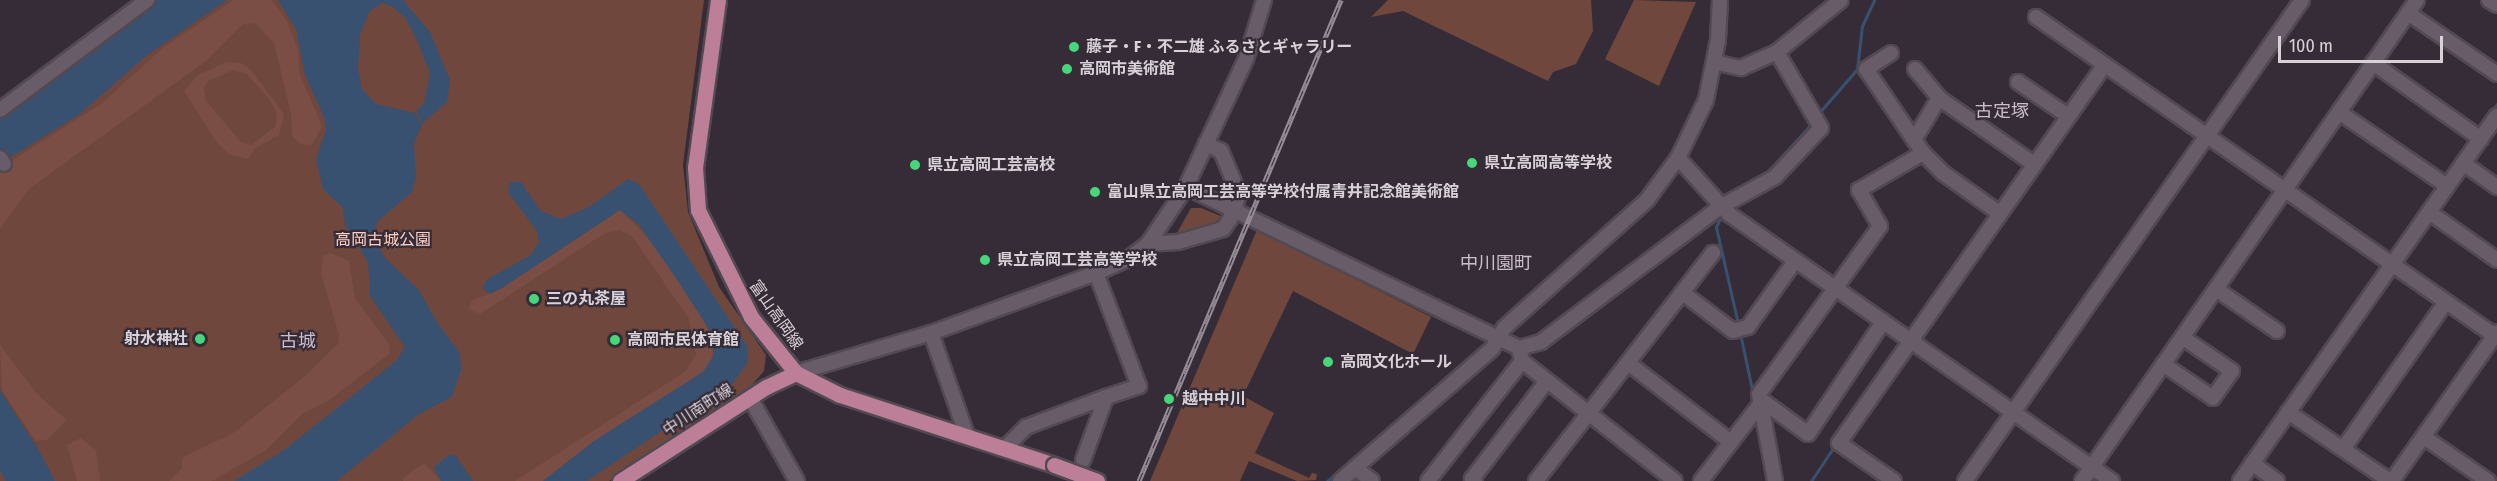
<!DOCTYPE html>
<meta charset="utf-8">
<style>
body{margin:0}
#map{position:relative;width:2497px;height:481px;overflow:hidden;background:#362c37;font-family:"Fira Sans Condensed","Noto Sans JP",sans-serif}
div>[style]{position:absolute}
.green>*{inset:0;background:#70473d}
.forest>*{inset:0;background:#7a4e44}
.water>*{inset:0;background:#385171}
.stream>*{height:3px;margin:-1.5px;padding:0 1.5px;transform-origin:1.5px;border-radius:1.5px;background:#385171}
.roads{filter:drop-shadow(2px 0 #524952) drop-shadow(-2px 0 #524952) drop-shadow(0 2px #524952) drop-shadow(0 -2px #524952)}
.minor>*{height:14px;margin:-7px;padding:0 7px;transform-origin:7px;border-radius:7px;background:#685c69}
.major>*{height:15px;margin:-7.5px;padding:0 7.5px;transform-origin:7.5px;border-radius:7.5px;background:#bd7f97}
.rail>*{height:5px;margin-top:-2.5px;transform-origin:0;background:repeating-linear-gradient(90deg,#362c37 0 9px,#958d96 0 18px);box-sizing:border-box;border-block:2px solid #958d96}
.bridges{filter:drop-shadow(2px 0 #524952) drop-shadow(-2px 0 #524952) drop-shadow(0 2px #524952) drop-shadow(0 -2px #524952)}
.major-bridge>*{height:15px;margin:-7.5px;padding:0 7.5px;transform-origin:7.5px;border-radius:7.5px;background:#bd7f97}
.dots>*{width:16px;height:16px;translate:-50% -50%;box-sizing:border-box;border:3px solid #362c37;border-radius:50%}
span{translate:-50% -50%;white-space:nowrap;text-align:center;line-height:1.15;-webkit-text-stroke:4.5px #362c37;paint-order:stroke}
.poi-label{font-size:16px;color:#d8d1d8;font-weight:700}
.left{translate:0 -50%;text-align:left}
.right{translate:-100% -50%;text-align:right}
.park-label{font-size:16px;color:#fdcfc4}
.street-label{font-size:16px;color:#d8d1d8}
.neighbourhood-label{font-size:18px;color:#cbbecc}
.scale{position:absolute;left:2278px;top:36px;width:165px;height:27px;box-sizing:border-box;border:3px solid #d8d1d8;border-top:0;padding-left:8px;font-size:18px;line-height:21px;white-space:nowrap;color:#d8d1d8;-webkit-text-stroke:4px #362c37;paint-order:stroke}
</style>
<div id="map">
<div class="green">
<i style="clip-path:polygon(154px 0,704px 0,683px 165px,688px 212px,719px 287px,766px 355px,764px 371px,751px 386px,609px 481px,0 481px,0 115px)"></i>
<i style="clip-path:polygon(1388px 0,1591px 0,1593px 31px,1576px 64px,1553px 72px,1548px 81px,1403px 11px,1371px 17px)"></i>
<i style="clip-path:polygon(1634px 0,1696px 2px,1659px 86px,1605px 59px)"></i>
<i style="clip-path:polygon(1191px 208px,1201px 208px,1223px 217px,1220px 224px,1182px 236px,1177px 233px)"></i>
<i style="clip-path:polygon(1257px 230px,1431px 317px,1413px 354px,1293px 291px,1243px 396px,1274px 413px,1255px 453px,1309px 478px,1312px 473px,1317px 474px,1316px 480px,1297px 481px,1249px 461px,1240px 481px,1150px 481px)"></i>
</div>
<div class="forest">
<i style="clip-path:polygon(234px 0,272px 0,287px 21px,298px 50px,300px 75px,322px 126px,312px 145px,301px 144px,292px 136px,291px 114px,274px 43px,255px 23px,243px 24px,206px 61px,29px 189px,0 229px,0 168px,101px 104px,164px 47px)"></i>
<i style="clip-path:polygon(evenodd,226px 62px,241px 63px,251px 70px,284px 114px,279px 135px,254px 149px,248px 159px,229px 154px,217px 143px,184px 91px,198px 75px,226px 62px,233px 70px,247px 74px,271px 101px,277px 114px,275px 127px,251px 145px,241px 142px,206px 101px,204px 88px,208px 81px,233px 70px)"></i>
<i style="clip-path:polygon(620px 210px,652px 242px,703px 319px,713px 341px,712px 361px,703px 372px,594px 441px,543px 481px,515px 481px,686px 371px,696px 354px,689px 319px,632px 236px,619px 230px,605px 233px,480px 314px,469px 309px,471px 301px,502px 288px)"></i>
<i style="clip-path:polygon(330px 253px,349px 261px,355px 298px,390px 346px,389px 354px,328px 401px,302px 414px,266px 450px,212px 481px,169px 481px,182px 468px,182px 458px,233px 433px,303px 378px,338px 344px,339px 335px,321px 273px,323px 256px)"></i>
<i style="clip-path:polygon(0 345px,37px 394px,67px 420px,47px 440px,37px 441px,31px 434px,2px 390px)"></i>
<i style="clip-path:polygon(81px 438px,96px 450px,100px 481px,77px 481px,67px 445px)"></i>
<i style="clip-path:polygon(424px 463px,441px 481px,403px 481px,404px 477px)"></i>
</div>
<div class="water">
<i style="clip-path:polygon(154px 0,227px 0,146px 56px,80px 114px,0 164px,0 117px)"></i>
<i style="clip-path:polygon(278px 0,403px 0,430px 32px,450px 80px,447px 102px,423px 123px,416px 112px,424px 103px,430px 74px,417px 40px,405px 17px,391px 6px,382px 3px,369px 12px,360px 35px,358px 70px,362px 89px,376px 104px,415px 113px,422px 124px,414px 144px,416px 177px,412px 192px,377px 222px,374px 238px,385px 258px,419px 290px,437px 322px,460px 353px,461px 370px,452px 397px,419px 414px,337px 481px,234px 481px,284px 450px,336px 409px,397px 360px,405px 347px,370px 296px,368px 262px,345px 225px,343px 208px,323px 189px,316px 159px,326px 130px,324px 117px,305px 75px,296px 29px)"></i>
<i style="clip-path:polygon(628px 179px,639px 184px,747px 346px,748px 362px,733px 383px,587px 481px,543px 481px,594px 441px,703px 372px,714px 355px,710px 331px,680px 284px,639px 225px,620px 210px,502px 288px,490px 294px,483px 289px,486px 280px,531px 255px,539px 242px,537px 231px,508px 192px,510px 182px,521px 182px,541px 211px,561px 219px,589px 207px)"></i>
<i style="clip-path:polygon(0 390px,37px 447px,55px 481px,6px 481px,0 471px)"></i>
<i style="clip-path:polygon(450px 454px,456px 456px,473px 481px,441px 481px,433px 468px)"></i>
</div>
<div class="stream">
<i style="left:1818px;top:114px;width:60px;rotate:-49.1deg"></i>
<i style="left:1857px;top:69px;width:43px;rotate:-83.4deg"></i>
<i style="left:1862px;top:26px;width:29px;rotate:-65deg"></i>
<i style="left:2478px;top:131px;width:33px;rotate:-55deg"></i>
<i style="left:2464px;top:151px;width:15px;rotate:-53deg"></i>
<i style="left:1741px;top:188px;width:32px;rotate:-32deg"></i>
<i style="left:1768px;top:171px;width:67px;rotate:-47.4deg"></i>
<i style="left:1722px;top:214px;width:14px;rotate:115deg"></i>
<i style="left:1716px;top:227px;width:99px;rotate:77.2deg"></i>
<i style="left:1740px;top:333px;width:62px;rotate:78deg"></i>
<i style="left:1327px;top:481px;width:209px;rotate:-40.5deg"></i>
<i style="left:1811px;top:481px;width:43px;rotate:-56.3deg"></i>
</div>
<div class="roads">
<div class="minor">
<i style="left:2489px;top:0;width:9px;rotate:32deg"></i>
<i style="left:2408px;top:13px;width:108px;rotate:34.4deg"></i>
<i style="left:2036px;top:17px;width:561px;rotate:34.77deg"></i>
<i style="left:1891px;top:53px;width:30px;rotate:147deg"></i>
<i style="left:1866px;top:69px;width:102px;rotate:55.8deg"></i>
<i style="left:1923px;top:153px;width:28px;rotate:45deg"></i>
<i style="left:1943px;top:173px;width:69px;rotate:35.5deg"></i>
<i style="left:1714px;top:62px;width:28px;rotate:13deg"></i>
<i style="left:1741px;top:68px;width:39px;rotate:-24deg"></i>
<i style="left:1777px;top:52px;width:82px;rotate:-39.1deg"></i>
<i style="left:2373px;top:63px;width:132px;rotate:35.1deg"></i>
<i style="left:1915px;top:69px;width:38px;rotate:50deg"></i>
<i style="left:1939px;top:98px;width:116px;rotate:34.8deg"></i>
<i style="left:2018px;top:82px;width:60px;rotate:34.2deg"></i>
<i style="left:0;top:110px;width:184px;rotate:-36.8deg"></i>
<i style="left:2339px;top:112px;width:131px;rotate:34.4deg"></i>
<i style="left:1914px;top:140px;width:49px;rotate:-59.2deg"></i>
<i style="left:0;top:158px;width:7px;rotate:56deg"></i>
<i style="left:1678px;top:158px;width:76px;rotate:47.7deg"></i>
<i style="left:1729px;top:214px;width:467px;rotate:34.9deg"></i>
<i style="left:2463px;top:163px;width:42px;rotate:35.2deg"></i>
<i style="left:1186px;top:187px;width:370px;rotate:25.8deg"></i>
<i style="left:1519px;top:348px;width:23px;rotate:-15deg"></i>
<i style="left:1541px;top:342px;width:224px;rotate:-37deg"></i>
<i style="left:1720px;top:207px;width:63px;rotate:-28.6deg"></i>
<i style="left:1775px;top:177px;width:67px;rotate:-46.8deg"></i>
<i style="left:1821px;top:128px;width:88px;rotate:-120.1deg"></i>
<i style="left:2429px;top:212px;width:83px;rotate:35.2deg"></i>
<i style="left:1148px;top:244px;width:30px;rotate:-4deg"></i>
<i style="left:1178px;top:242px;width:47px;rotate:-16.1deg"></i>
<i style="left:1223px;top:229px;width:12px;rotate:-55deg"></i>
<i style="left:1230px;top:219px;width:27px;rotate:-70deg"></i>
<i style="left:1239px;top:194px;width:47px;rotate:-112.7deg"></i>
<i style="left:1221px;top:151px;width:17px;rotate:-155deg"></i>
<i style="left:2216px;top:289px;width:74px;rotate:34.5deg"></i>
<i style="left:1683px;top:293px;width:63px;rotate:37.2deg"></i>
<i style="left:1733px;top:331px;width:16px;rotate:-15deg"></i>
<i style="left:1748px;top:327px;width:81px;rotate:-54.5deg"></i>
<i style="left:931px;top:333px;width:109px;rotate:70.7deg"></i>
<i style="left:1519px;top:348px;width:13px;rotate:77deg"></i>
<i style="left:1522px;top:361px;width:194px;rotate:38.1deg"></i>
<i style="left:1628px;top:363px;width:130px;rotate:37.5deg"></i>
<i style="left:2163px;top:364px;width:60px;rotate:34.2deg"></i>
<i style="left:2213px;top:398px;width:33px;rotate:-55deg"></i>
<i style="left:2232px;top:371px;width:60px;rotate:-145.8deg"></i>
<i style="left:796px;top:373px;width:141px;rotate:-16.5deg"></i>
<i style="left:931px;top:333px;width:176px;rotate:-20deg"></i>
<i style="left:1096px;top:273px;width:35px;rotate:-24deg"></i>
<i style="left:1128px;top:259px;width:25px;rotate:-37deg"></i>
<i style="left:1148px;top:244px;width:69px;rotate:-56.3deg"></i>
<i style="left:1186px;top:187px;width:141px;rotate:-64.9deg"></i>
<i style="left:1246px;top:59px;width:62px;rotate:-73deg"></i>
<i style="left:750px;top:398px;width:95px;rotate:60.5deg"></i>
<i style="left:1760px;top:399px;width:59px;rotate:36.1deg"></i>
<i style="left:1808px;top:434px;width:135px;rotate:-56.2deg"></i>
<i style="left:2288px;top:412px;width:123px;rotate:34.1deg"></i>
<i style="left:2424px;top:437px;width:78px;rotate:34.5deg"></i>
<i style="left:1004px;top:449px;width:31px;rotate:-45deg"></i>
<i style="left:1026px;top:427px;width:85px;rotate:-20.6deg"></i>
<i style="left:2343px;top:449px;width:179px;rotate:-55deg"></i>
<i style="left:1083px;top:460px;width:67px;rotate:-69.9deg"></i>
<i style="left:1106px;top:397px;width:35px;rotate:-18deg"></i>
<i style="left:1139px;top:386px;width:121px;rotate:-110.8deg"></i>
<i style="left:2252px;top:463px;width:31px;rotate:36deg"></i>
<i style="left:1355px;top:468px;width:21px;rotate:37deg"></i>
<i style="left:1340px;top:481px;width:201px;rotate:-41deg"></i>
<i style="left:1492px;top:349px;width:24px;rotate:-60deg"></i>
<i style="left:1504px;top:328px;width:192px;rotate:-41.8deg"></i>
<i style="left:1647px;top:200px;width:52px;rotate:-53.6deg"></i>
<i style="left:1678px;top:158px;width:64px;rotate:-64.2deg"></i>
<i style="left:1706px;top:100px;width:61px;rotate:-78.7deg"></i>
<i style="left:1718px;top:40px;width:40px;rotate:-87.1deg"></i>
<i style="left:1428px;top:481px;width:152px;rotate:-51.9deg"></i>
<i style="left:1475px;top:481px;width:4px;rotate:-146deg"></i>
<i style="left:1472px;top:479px;width:123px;rotate:-52.6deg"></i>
<i style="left:1536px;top:481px;width:289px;rotate:-52.2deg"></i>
<i style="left:1701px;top:481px;width:98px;rotate:-52.4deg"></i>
<i style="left:1775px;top:481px;width:88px;rotate:-100.4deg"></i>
<i style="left:1759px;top:394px;width:207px;rotate:-54.2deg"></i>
<i style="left:1880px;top:226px;width:42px;rotate:-120.3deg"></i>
<i style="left:1859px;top:190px;width:74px;rotate:-30deg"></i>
<i style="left:1894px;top:481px;width:67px;rotate:-145.4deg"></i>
<i style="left:1839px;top:443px;width:461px;rotate:-54.9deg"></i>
<i style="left:1965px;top:481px;width:587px;rotate:-54.98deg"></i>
<i style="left:2082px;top:481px;width:586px;rotate:-55.14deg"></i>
<i style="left:2240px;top:481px;width:446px;rotate:-54.9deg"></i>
<i style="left:2392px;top:481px;width:182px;rotate:-54.8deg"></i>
</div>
<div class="major">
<i style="left:718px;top:0;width:169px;rotate:97.8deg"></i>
<i style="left:695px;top:167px;width:43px;rotate:86deg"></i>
<i style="left:698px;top:210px;width:119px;rotate:63.6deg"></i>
<i style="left:751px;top:317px;width:72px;rotate:51.2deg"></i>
<i style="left:796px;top:373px;width:49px;rotate:26.6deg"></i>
<i style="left:840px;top:395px;width:225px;rotate:18.1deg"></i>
<i style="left:620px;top:481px;width:174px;rotate:-32.8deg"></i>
<i style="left:766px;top:387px;width:33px;rotate:-25deg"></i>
</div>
</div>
<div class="rail">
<i style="left:1139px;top:481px;width:522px;rotate:-67.22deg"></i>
</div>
<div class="bridges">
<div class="major-bridge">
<i style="left:1054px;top:465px;width:46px;rotate:20.4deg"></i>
</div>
</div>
<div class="dots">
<i style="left:1074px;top:47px;background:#45d77a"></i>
<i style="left:1067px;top:69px;background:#45d77a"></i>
<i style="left:1472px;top:163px;background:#45d77a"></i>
<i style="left:915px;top:165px;background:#45d77a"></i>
<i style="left:1095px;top:192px;background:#45d77a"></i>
<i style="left:985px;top:260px;background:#45d77a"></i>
<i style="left:534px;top:299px;background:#45d77a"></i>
<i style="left:200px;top:339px;background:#45d77a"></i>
<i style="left:615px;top:340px;background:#45d77a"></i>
<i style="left:1328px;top:362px;background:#45d77a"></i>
<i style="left:1169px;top:399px;background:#45d77a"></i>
</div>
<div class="poi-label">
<span class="left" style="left:1086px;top:47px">藤子・F・不二雄 ふるさとギャラリー</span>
<span class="left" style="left:1079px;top:69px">高岡市美術館</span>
<span class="left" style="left:1484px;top:163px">県立高岡高等学校</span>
<span class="left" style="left:927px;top:165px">県立高岡工芸高校</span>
<span class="left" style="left:1107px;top:192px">富山県立高岡工芸高等学校付属青井記念館美術館</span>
<span class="left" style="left:997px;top:260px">県立高岡工芸高等学校</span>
<span class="left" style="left:546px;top:299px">三の丸茶屋</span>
<span class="right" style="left:188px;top:339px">射水神社</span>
<span class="left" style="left:627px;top:340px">高岡市民体育館</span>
<span class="left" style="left:1340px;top:362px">高岡文化ホール</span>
<span class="left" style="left:1182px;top:399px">越中中川</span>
</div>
<div class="park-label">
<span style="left:383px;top:240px">高岡古城公園</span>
</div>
<div class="street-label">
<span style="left:776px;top:315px;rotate:55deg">富山高岡線</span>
<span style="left:698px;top:410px;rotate:-33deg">中川南町線</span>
</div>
<div class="neighbourhood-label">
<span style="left:2002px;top:111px">古定塚</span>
<span style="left:1496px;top:263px">中川園町</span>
<span style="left:298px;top:341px">古城</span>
</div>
<div class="scale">100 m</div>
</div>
